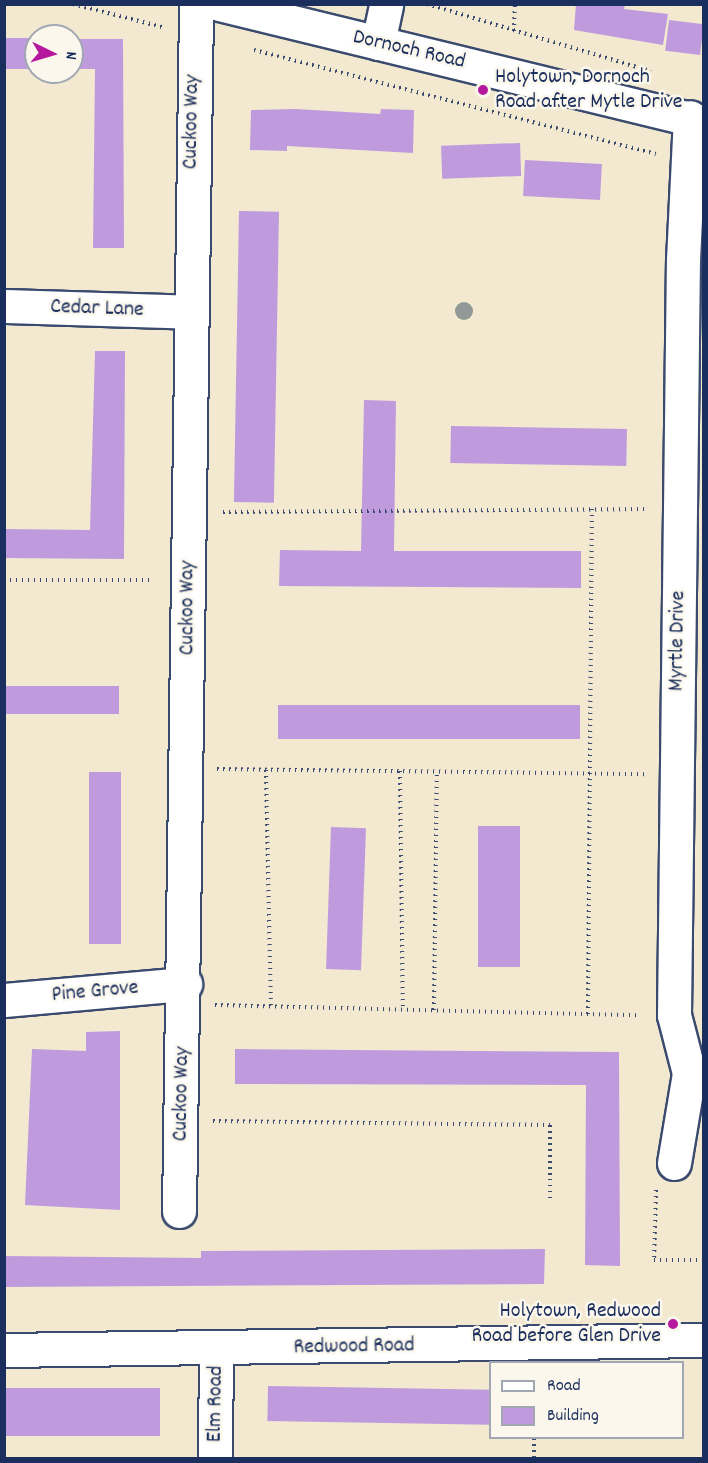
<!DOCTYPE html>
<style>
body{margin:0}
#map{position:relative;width:708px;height:1463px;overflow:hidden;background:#f2e9d0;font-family:Dekko,sans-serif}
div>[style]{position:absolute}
.building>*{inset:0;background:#bf9bdd;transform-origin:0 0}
.path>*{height:4px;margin-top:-2px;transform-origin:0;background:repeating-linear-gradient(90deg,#3b4b6f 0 1.5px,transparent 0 6px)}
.roads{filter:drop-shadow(2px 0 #3b4b6f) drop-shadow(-2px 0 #3b4b6f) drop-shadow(0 2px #3b4b6f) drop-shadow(0 -2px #3b4b6f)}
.street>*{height:33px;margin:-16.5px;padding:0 16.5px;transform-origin:16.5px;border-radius:16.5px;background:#fff}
.trees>*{width:18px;height:18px;margin:-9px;border-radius:50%;background:#919a96}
.dots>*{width:16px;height:16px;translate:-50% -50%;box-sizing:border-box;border:3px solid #fbf7ec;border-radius:50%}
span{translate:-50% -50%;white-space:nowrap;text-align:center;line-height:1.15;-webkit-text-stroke:5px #fbf7ec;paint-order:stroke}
.street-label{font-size:22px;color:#1b2f5e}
.poi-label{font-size:22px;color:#1b2f5e}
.left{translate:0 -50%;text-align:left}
.right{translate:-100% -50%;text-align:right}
.frame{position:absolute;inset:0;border:6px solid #1b2f5e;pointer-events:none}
.legend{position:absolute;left:489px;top:1361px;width:195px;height:78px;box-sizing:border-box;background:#fbf7ec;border:2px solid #a1a7b3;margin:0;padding:8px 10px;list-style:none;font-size:18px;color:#1b2f5e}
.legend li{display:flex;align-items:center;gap:12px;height:30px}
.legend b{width:30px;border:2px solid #a1a7b3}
.north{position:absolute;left:24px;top:24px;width:60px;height:60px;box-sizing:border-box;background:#fbf7ec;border:2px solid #a1a7b3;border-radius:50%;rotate:95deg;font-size:16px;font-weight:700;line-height:24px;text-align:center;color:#1b2f5e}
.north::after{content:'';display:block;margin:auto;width:21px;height:27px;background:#b5179e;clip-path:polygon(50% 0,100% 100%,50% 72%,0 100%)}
</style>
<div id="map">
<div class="building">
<i style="clip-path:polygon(576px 4px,625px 4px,624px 9px,668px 14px,663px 45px,574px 30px)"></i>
<i style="left:669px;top:20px;width:35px;height:31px;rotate:7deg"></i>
<i style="left:4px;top:38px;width:32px;height:31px"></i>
<i style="clip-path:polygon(72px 39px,123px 39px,124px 248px,93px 248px,95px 69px,72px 69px)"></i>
<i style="clip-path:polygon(296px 109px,380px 114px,381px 109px,414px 110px,413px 153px,287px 146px,287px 151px,250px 150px,251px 110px)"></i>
<i style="left:520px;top:143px;width:33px;height:79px;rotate:88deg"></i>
<i style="left:525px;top:160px;width:77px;height:36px;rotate:3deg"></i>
<i style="left:239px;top:211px;width:40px;height:291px;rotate:1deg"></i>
<i style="clip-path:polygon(95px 351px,125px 351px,124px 559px,4px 558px,4px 529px,90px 530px)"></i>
<i style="clip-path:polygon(364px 400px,396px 401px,394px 551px,581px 551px,581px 588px,279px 586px,280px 550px,361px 551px)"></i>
<i style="left:451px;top:426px;width:176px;height:37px;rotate:1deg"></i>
<i style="left:4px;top:686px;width:115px;height:28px"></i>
<i style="left:278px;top:705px;width:302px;height:34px"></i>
<i style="left:89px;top:772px;width:32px;height:172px"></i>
<i style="left:478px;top:826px;width:42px;height:141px"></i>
<i style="left:331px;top:827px;width:35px;height:142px;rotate:2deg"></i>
<i style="clip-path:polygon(120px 1031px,120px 1210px,25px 1205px,32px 1049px,86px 1051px,86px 1032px)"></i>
<i style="clip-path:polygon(235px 1049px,619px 1052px,620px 1266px,585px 1265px,586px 1085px,235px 1084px)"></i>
<i style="clip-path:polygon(545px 1249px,544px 1284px,4px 1287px,4px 1256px,201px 1258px,201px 1251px)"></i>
<i style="left:268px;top:1386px;width:222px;height:35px;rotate:1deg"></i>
<i style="left:4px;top:1388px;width:156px;height:48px"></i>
</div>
<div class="path">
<i style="left:73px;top:4px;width:92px;rotate:14.5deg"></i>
<i style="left:427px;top:4px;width:234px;rotate:16.7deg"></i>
<i style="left:514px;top:31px;width:27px;rotate:-88deg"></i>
<i style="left:254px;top:50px;width:415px;rotate:14.5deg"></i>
<i style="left:223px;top:512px;width:424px;rotate:-0.4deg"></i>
<i style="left:4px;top:580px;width:150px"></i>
<i style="left:217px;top:769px;width:428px;rotate:0.7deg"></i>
<i style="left:266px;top:770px;width:236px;rotate:88.8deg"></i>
<i style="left:400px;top:771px;width:238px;rotate:89.3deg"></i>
<i style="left:215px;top:1005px;width:424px;rotate:1.4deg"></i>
<i style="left:434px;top:1010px;width:238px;rotate:-89.3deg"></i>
<i style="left:588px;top:1014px;width:506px;rotate:-89.55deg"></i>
<i style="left:213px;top:1121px;width:337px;rotate:0.7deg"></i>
<i style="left:550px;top:1125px;width:76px;rotate:90deg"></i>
<i style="left:656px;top:1190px;width:70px;rotate:91.6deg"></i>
<i style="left:654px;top:1260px;width:50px"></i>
<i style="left:534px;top:1458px;width:20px;rotate:-90deg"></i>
</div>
<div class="roads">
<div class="street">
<i style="left:219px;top:4px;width:499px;rotate:13.7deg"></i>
<i style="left:378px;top:43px;width:40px;rotate:-78deg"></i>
<i style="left:4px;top:306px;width:186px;rotate:1.8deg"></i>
<i style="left:4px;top:1000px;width:182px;rotate:-5.1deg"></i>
<i style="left:674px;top:1163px;width:91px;rotate:-80.5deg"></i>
<i style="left:689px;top:1073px;width:60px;rotate:-104.5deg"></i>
<i style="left:674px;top:1015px;width:755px;rotate:-89.32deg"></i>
<i style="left:683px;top:260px;width:143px;rotate:-87.2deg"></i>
<i style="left:179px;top:1211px;width:1207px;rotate:-89.19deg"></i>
<i style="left:4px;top:1350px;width:700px;rotate:-0.82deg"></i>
<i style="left:215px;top:1458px;width:108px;rotate:-89.5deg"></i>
</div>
</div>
<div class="trees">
<i style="left:464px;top:311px"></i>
</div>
<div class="dots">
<i style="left:483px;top:90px;background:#b5179e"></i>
<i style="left:673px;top:1324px;background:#b5179e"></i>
</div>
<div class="street-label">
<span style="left:409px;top:50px;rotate:13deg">Dornoch Road</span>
<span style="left:192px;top:122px;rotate:-89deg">Cuckoo Way</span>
<span style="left:97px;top:309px;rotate:2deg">Cedar Lane</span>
<span style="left:188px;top:608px;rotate:-90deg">Cuckoo Way</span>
<span style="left:678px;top:641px;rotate:-89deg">Myrtle Drive</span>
<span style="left:95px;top:992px;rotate:-5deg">Pine Grove</span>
<span style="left:182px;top:1094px;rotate:-89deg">Cuckoo Way</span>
<span style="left:354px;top:1347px;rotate:-1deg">Redwood Road</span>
<span style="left:216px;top:1404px;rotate:-89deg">Elm Road</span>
</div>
<div class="poi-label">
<span class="left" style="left:495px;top:90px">Holytown, Dornoch<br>Road after Mytle Drive</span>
<span class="right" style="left:661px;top:1324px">Holytown, Redwood<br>Road before Glen Drive</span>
</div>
<div class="frame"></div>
<ul class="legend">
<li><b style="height:8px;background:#fff"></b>Road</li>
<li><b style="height:16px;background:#bf9bdd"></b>Building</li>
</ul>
<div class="north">N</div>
</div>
